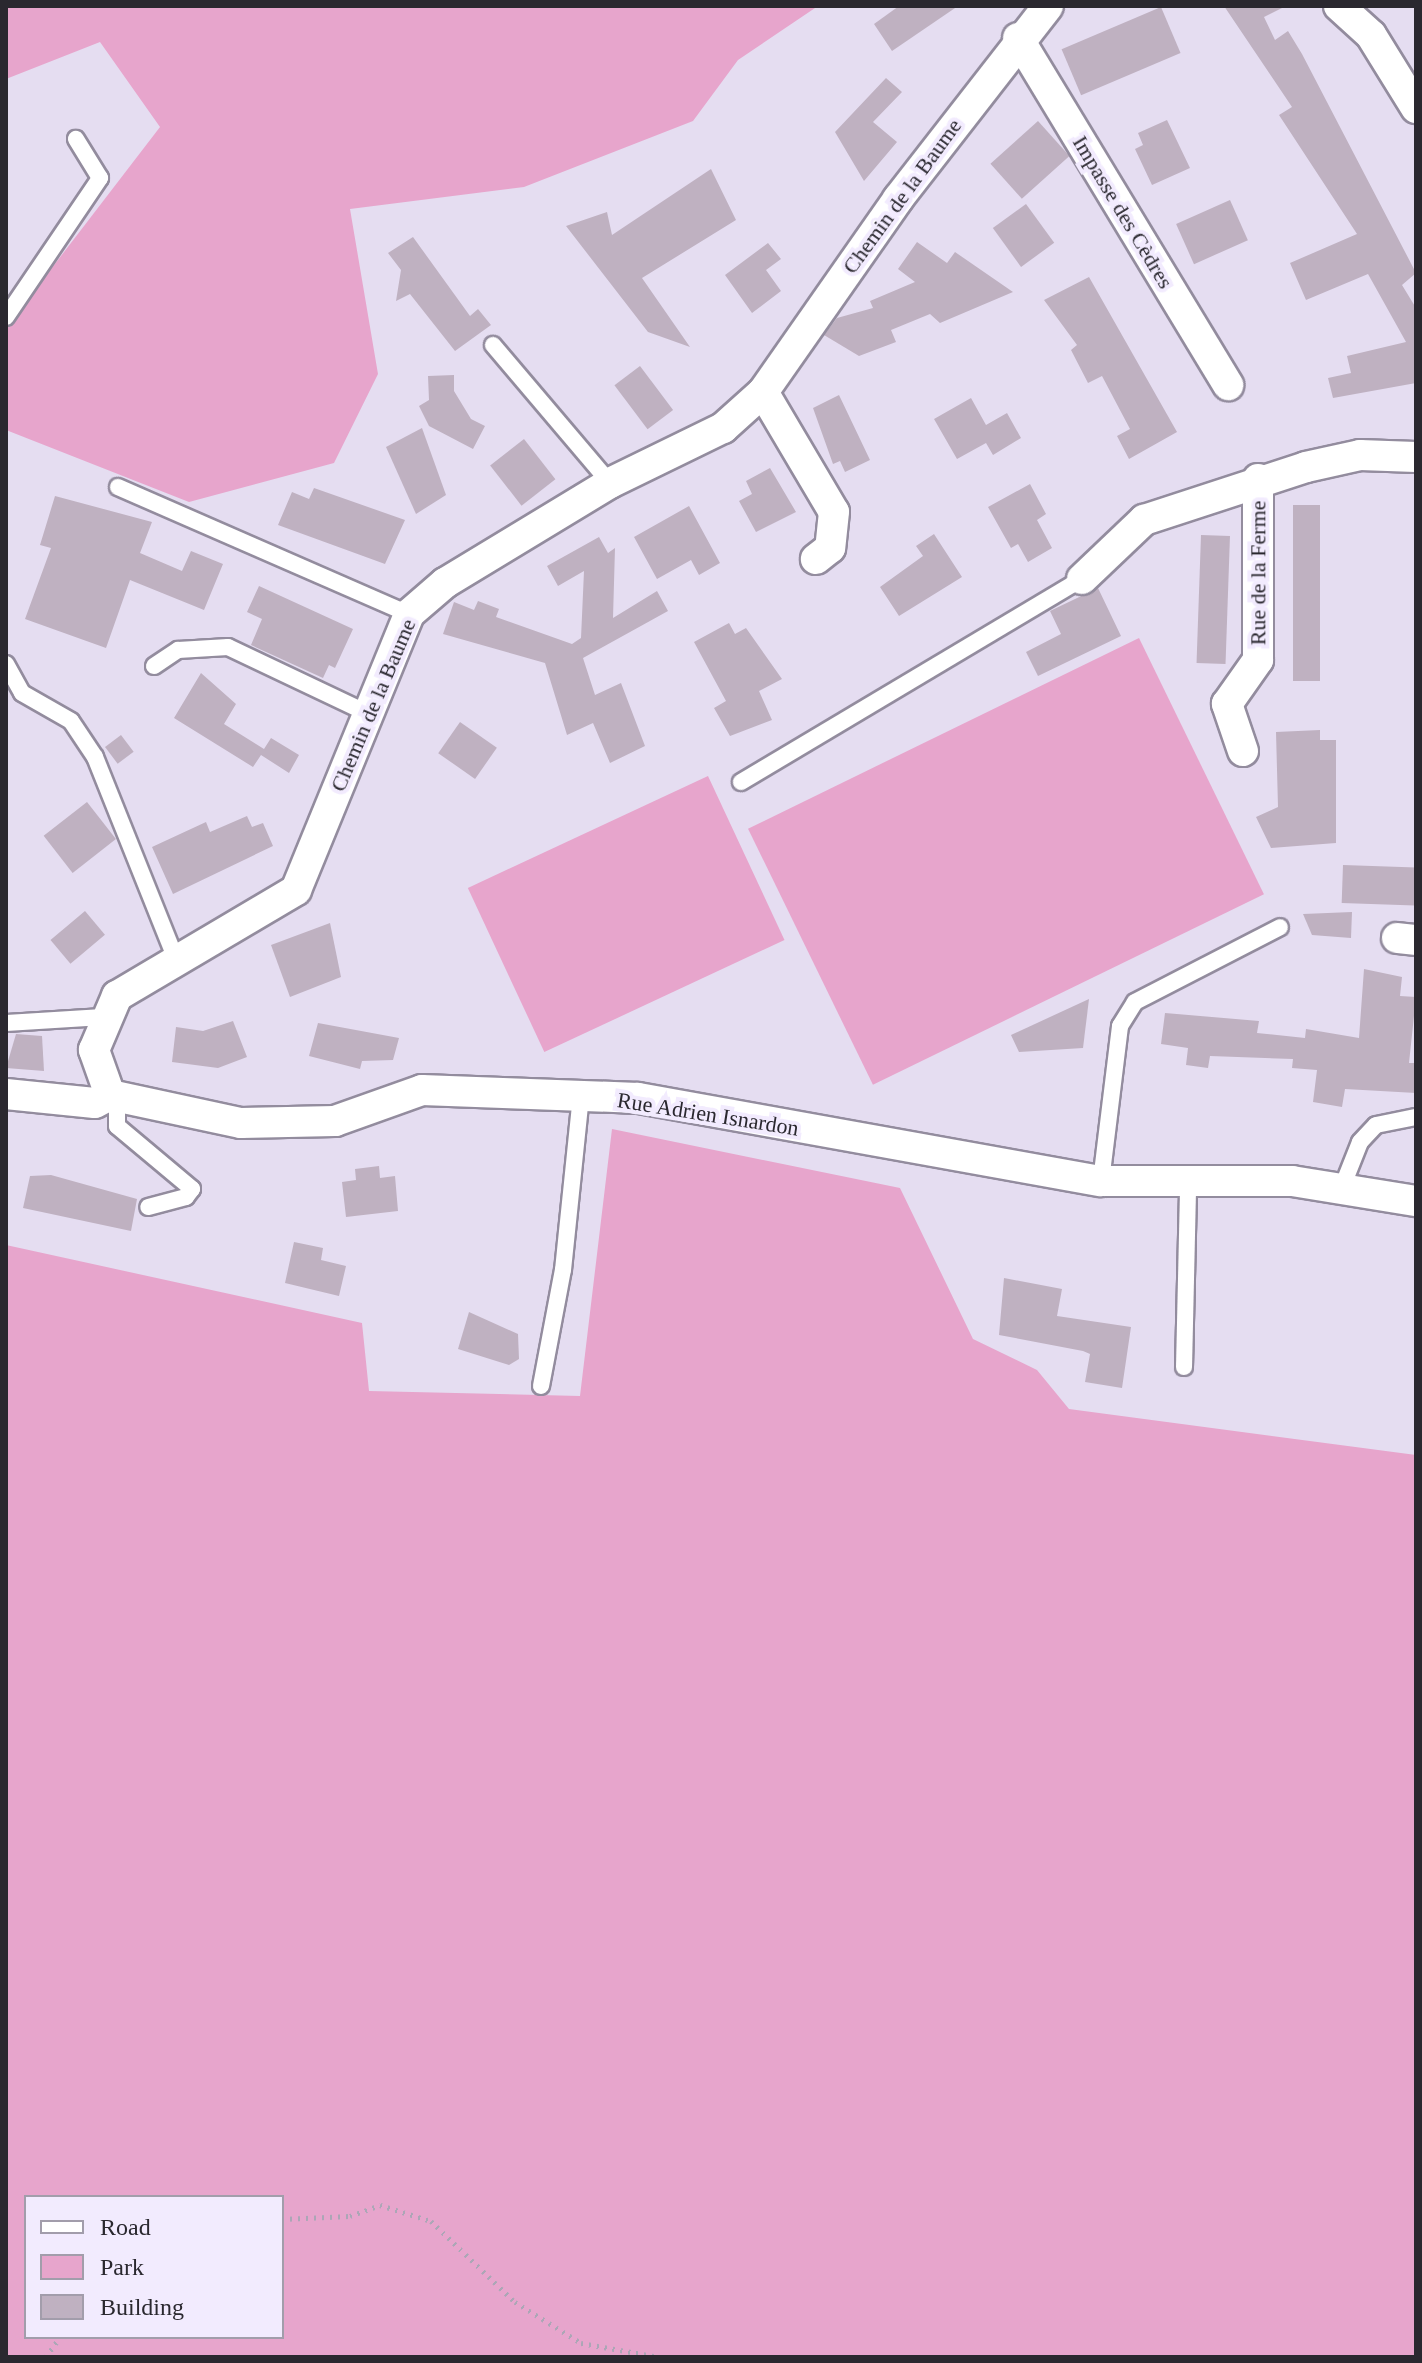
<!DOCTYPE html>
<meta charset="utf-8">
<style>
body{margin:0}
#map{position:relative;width:1422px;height:2363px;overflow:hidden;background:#e5ddf1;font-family:Georgia,serif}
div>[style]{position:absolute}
.green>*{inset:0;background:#e7a5cc;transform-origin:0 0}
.building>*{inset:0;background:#bfb1c1;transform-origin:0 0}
.path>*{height:5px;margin-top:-2.5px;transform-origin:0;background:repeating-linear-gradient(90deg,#aca6b6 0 2px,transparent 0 8px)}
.roads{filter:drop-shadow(2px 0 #938c9e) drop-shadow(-2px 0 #938c9e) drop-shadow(0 2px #938c9e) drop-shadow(0 -2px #938c9e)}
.lane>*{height:16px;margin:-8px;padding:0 8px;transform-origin:8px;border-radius:8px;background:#fff}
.street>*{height:30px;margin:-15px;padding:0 15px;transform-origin:15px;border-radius:15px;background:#fff}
span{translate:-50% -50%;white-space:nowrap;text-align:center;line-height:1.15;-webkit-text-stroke:8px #f2ebfe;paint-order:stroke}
.street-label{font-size:22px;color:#2a282f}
.frame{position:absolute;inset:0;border:8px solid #2a282f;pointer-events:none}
.legend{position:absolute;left:24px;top:2195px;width:260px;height:144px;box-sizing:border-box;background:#f2ebfe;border:2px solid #a29dab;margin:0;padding:10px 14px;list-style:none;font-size:24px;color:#2a282f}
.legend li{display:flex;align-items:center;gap:16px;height:40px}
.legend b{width:40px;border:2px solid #a29dab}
</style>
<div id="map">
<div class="green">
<i style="clip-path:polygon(6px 6px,818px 6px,738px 60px,693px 121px,524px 187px,350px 209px,378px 374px,334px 463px,189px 502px,6px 430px,8px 325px,160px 127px,100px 42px,6px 79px)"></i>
<i style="left:1139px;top:638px;width:285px;height:435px;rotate:64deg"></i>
<i style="left:708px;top:776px;width:181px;height:265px;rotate:65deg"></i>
<i style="clip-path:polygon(evenodd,612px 1129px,900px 1188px,973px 1339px,1037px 1370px,1069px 1409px,1416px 1455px,1416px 2357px,6px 2357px,6px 1245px,362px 1323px,369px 1391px,580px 1396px,612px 1129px,26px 2197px,282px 2197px,282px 2337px,26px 2337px,26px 2197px)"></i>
</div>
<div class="building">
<i style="clip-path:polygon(899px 6px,958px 6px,892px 51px,874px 24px)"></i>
<i style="clip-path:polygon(1224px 6px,1286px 6px,1264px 17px,1275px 40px,1288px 31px,1302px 54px,1416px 273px,1402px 285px,1416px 308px,1416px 383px,1333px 398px,1328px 378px,1351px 373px,1347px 356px,1406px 342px,1368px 274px,1306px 300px,1290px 263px,1357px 234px,1279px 115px,1292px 107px)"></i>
<i style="left:1161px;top:7px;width:50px;height:108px;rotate:67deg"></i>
<i style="clip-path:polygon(886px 78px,902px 92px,873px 122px,897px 142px,864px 181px,835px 132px)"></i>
<i style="clip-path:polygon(1167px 120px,1190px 168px,1152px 185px,1135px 149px,1143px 145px,1138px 133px)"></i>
<i style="left:1038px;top:121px;width:47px;height:64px;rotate:48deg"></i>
<i style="clip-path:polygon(711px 169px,736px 220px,642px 278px,690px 347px,648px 332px,566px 226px,607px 212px,612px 235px)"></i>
<i style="left:1230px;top:200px;width:44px;height:59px;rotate:66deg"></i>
<i style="left:1026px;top:204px;width:48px;height:41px;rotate:54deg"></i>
<i style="clip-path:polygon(413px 237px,470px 316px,478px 309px,491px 325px,455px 351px,410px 294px,396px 301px,401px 270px,388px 253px)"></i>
<i style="clip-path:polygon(917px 242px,947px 263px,955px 252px,1013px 292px,940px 323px,930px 314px,891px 330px,896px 342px,859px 356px,824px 335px,837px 318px,873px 308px,870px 301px,915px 282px,898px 269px)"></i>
<i style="clip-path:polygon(768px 243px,781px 259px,766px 270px,781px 291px,752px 313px,725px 275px)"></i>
<i style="clip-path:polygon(1089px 277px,1177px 432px,1129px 459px,1117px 436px,1130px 429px,1102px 376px,1088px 383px,1071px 350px,1077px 345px,1044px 300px)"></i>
<i style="left:640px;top:366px;width:55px;height:32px;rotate:53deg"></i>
<i style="clip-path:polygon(454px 375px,454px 391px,471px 419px,485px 426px,473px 449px,429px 426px,419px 406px,429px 400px,428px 376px)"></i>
<i style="clip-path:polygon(839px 395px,870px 460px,845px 472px,840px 461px,833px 464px,813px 408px)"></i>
<i style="clip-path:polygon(971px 398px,986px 425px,1007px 413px,1021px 438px,993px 455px,986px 443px,957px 459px,934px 419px)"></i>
<i style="clip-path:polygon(422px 428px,446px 495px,416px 514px,386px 447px)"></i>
<i style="left:524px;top:439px;width:51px;height:43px;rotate:52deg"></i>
<i style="clip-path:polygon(770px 468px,796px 512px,756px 532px,739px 501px,752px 494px,746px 481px)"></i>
<i style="clip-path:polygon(1030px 484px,1046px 514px,1037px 520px,1052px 548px,1028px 562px,1018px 544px,1011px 548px,988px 507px)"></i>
<i style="clip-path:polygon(314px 488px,405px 520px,385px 564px,278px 525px,292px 492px,309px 499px)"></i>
<i style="clip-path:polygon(55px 496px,152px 522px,140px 553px,182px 571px,191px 551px,223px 564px,204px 610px,130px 580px,106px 648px,25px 619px,51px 548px,40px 545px)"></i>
<i style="left:1293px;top:505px;width:27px;height:176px"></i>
<i style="clip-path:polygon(689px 506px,720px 563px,699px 575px,691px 560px,657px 579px,634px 537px)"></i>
<i style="clip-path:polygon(934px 534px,962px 577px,899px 616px,880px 587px,923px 556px,916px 546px)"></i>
<i style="left:1201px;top:535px;width:29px;height:128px;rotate:2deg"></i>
<i style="clip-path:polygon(599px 537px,608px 553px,615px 548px,613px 618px,657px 591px,668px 611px,583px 658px,595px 695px,621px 683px,645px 746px,610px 763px,593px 723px,567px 735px,545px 663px,443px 634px,454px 602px,474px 610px,478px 601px,499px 609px,496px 617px,572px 644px,581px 638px,584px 571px,558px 586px,547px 566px)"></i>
<i style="clip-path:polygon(259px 586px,353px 629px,335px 668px,329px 665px,323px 678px,251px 645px,262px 619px,247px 612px)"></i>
<i style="clip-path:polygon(1098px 588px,1121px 636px,1038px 676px,1026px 652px,1061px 634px,1050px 611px)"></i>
<i style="clip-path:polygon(729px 623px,735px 634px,746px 628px,782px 679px,759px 691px,772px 720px,730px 736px,714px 708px,726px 701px,694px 642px)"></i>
<i style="clip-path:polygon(201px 673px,236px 704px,224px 724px,264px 749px,271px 738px,299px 755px,289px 773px,261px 755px,253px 767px,174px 718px)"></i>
<i style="left:460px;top:722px;width:45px;height:38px;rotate:35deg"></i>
<i style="clip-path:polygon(1320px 730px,1320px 740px,1336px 740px,1336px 843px,1271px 848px,1256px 817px,1278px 807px,1276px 732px)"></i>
<i style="left:121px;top:735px;width:21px;height:20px;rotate:53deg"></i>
<i style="left:87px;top:802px;width:47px;height:55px;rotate:52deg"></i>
<i style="clip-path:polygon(247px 816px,252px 827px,263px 823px,273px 846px,173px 894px,152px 847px,206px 822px,210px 832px)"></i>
<i style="left:1343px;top:865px;width:73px;height:38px;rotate:2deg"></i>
<i style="left:85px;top:911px;width:31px;height:45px;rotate:50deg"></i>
<i style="clip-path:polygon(1352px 912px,1351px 938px,1312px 935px,1303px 914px)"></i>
<i style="clip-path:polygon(330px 923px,341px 977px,290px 997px,271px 945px)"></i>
<i style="clip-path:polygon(1364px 969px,1402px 977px,1400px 996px,1416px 997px,1409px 1063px,1416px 1063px,1416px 1093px,1345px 1089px,1342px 1107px,1313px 1102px,1317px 1070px,1292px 1068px,1293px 1059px,1210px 1056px,1208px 1068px,1186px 1065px,1188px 1048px,1161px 1044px,1165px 1013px,1259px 1021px,1257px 1033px,1305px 1038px,1306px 1029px,1359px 1038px)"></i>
<i style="clip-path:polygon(1089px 999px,1083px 1048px,1019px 1052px,1011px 1035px)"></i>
<i style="clip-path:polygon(233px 1021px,247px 1057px,218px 1068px,172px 1062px,176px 1027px,203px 1031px)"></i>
<i style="clip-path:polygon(318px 1023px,399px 1038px,393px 1060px,362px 1061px,360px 1069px,309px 1056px)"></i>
<i style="clip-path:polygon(16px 1034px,42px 1036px,44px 1071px,6px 1068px)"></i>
<i style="clip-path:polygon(379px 1166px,380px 1178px,395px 1176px,398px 1211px,346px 1217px,342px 1182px,356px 1180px,355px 1169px)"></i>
<i style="clip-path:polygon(51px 1175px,137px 1199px,131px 1231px,23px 1208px,30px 1176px)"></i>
<i style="clip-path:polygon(294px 1242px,323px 1248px,321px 1260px,346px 1266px,339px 1296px,285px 1283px)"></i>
<i style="clip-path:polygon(1004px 1278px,1062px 1289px,1057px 1316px,1131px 1327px,1122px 1388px,1085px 1382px,1090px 1354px,1083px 1351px,999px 1335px)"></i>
<i style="clip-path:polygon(469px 1312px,518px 1334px,519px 1359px,509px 1365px,458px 1349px)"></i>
</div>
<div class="path">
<i style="left:282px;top:2219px;width:68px;rotate:-2.5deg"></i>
<i style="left:350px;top:2216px;width:32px;rotate:-20deg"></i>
<i style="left:380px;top:2205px;width:53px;rotate:17.4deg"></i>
<i style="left:431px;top:2221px;width:117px;rotate:44deg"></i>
<i style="left:515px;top:2302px;width:78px;rotate:31.8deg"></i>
<i style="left:581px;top:2343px;width:79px;rotate:10.2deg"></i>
<i style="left:46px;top:2357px;width:24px;rotate:-55deg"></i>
</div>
<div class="roads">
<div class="lane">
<i style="left:6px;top:317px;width:168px;rotate:-55.9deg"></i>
<i style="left:100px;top:178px;width:46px;rotate:-121.6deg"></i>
<i style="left:493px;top:345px;width:181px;rotate:49.7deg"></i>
<i style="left:118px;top:487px;width:318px;rotate:23.6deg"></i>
<i style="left:6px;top:664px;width:33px;rotate:61deg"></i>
<i style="left:22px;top:693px;width:56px;rotate:29.7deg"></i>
<i style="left:71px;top:721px;width:43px;rotate:56.3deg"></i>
<i style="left:95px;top:757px;width:215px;rotate:68.2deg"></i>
<i style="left:154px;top:666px;width:29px;rotate:-34deg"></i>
<i style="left:178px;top:650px;width:50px;rotate:-3.4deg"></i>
<i style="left:228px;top:647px;width:154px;rotate:25.4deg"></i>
<i style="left:741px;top:782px;width:397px;rotate:-30.8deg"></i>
<i style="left:6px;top:1023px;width:97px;rotate:-3.5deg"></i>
<i style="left:117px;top:1100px;width:26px;rotate:90deg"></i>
<i style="left:117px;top:1126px;width:98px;rotate:40deg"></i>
<i style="left:192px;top:1189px;width:10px;rotate:127deg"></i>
<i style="left:186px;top:1197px;width:39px;rotate:165deg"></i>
<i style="left:1101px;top:1181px;width:156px;rotate:-83deg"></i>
<i style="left:1120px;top:1026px;width:28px;rotate:-58deg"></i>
<i style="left:1135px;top:1002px;width:163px;rotate:-27.3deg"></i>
<i style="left:1343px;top:1185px;width:46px;rotate:-68.4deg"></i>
<i style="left:1360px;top:1142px;width:23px;rotate:-47deg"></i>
<i style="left:1376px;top:1125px;width:41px;rotate:-11.3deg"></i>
<i style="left:1184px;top:1367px;width:181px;rotate:-88.7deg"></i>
<i style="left:541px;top:1386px;width:118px;rotate:-79.3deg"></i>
<i style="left:563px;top:1270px;width:174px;rotate:-84.1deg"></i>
</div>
<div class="street">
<i style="left:1339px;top:6px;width:43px;rotate:42.2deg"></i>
<i style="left:1371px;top:35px;width:86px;rotate:58.3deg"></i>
<i style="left:1018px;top:38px;width:406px;rotate:58.8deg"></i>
<i style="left:763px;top:392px;width:139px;rotate:59.4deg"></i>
<i style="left:834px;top:512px;width:36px;rotate:96deg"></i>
<i style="left:830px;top:548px;width:18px;rotate:142deg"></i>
<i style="left:1082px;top:579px;width:86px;rotate:-43.6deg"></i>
<i style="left:1144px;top:520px;width:170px;rotate:-18.1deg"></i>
<i style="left:1306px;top:467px;width:55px;rotate:-12.5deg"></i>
<i style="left:1360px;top:455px;width:56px;rotate:2deg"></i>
<i style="left:1243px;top:751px;width:50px;rotate:-108.8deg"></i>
<i style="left:1227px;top:704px;width:54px;rotate:-54.8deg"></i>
<i style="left:1258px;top:660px;width:181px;rotate:-90deg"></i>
<i style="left:1397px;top:938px;width:19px;rotate:6deg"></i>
<i style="left:6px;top:1094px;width:89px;rotate:5.8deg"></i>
<i style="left:95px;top:1103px;width:17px;rotate:-28deg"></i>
<i style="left:110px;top:1095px;width:48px;rotate:-109.6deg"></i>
<i style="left:94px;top:1050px;width:59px;rotate:-66.9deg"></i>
<i style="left:117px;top:996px;width:208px;rotate:-30.6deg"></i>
<i style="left:296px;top:890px;width:298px;rotate:-67.7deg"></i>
<i style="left:409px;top:614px;width:48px;rotate:-40.7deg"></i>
<i style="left:445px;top:583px;width:193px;rotate:-31.2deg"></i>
<i style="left:610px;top:483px;width:126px;rotate:-26deg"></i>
<i style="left:723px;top:428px;width:54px;rotate:-42deg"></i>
<i style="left:763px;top:392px;width:236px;rotate:-55deg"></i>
<i style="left:898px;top:199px;width:244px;rotate:-52.1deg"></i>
<i style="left:110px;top:1095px;width:134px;rotate:12.1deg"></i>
<i style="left:241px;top:1123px;width:94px;rotate:-1.2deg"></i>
<i style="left:335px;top:1121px;width:92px;rotate:-19.6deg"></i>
<i style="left:422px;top:1090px;width:216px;rotate:2.1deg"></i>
<i style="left:638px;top:1098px;width:470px;rotate:10.2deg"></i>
<i style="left:1101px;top:1181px;width:191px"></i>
<i style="left:1292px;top:1181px;width:126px;rotate:9.2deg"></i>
</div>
</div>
<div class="street-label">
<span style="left:902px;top:196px;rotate:-54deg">Chemin de la Baume</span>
<span style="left:1123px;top:212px;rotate:59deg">Impasse des Cèdres</span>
<span style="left:1258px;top:573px;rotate:-90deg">Rue de la Ferme</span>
<span style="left:373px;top:705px;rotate:-67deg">Chemin de la Baume</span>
<span style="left:708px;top:1114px;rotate:9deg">Rue Adrien Isnardon</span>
</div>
<div class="frame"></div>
<ul class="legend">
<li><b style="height:10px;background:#fff"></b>Road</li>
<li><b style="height:22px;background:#e7a5cc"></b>Park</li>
<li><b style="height:22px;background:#bfb1c1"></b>Building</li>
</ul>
</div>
